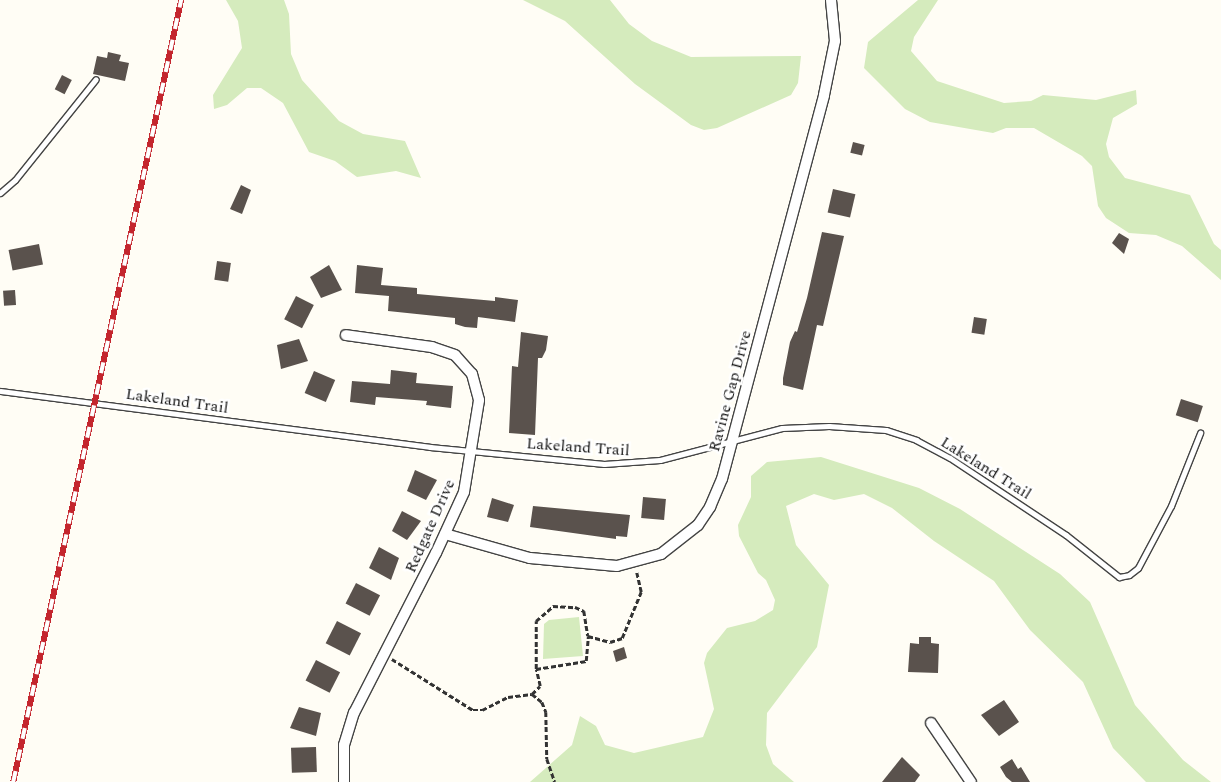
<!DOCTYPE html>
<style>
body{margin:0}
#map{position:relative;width:1221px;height:782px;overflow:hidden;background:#fffdf5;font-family:Spectral,serif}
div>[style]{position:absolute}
.green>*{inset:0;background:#d5ebbd}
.building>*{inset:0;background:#5a524d;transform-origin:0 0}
.path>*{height:2.5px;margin-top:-1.25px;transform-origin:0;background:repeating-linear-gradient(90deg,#333 0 5px,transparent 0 7.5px)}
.roads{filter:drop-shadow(1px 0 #444) drop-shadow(-1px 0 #444) drop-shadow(0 1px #444) drop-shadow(0 -1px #444)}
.lane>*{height:5px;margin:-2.5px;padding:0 2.5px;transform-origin:2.5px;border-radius:2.5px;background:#fff}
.street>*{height:10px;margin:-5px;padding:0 5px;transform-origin:5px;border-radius:5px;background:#fff}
.rail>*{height:5.5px;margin-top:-2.75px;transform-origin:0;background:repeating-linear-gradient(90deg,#fff 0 11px,#c4262e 0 22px);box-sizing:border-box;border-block:1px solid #c4262e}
span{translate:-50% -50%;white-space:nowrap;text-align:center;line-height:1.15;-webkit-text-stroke:5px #fff;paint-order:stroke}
.street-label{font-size:16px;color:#111}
</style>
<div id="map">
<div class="green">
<i style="clip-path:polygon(226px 0,284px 0,289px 14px,291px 54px,302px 80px,339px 121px,363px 134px,405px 141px,421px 178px,396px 171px,357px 177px,335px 161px,309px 152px,283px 103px,261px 88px,247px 88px,227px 105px,214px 109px,213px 95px,242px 48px,238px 21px)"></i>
<i style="clip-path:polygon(523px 0,610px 0,629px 24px,652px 41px,691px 57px,801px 56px,798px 83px,791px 95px,717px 128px,704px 130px,691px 125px,635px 84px,565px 21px)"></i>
<i style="clip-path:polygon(918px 0,938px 0,914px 37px,911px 51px,937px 81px,1004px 103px,1031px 101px,1043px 95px,1096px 100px,1136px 90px,1137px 104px,1113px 118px,1106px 144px,1109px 157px,1125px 178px,1190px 195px,1214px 244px,1221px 250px,1221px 280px,1182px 246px,1156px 235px,1129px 233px,1106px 218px,1098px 206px,1092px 166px,1082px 156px,1034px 128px,1006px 128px,993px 133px,930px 122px,905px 109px,864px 68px,868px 42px)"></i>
<i style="clip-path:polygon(821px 457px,919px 488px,960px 509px,1060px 574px,1090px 602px,1135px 705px,1183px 760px,1211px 782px,1146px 782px,1113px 748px,1083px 682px,1030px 630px,994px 581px,934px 541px,892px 508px,864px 494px,834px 500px,814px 494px,786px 506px,796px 545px,829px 585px,817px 647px,767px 713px,766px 745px,773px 764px,794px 782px,530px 782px,572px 745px,580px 716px,596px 726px,605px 745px,634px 753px,703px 737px,714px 709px,704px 663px,707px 653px,727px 628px,755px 621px,773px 610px,775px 600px,766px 580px,758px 573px,739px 536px,738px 525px,751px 497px,751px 476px,767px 462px)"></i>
<i style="clip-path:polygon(579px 617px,583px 656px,543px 659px,544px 624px,549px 620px)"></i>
</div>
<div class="building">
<i style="clip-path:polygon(108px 52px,121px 55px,119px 61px,129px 63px,125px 81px,93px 74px,97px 56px,107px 58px)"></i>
<i style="left:62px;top:75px;width:11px;height:16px;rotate:27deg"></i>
<i style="left:853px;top:142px;width:12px;height:11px;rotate:14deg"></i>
<i style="clip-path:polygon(241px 185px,251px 190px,242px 214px,230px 209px)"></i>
<i style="left:833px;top:189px;width:23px;height:24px;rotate:13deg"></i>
<i style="clip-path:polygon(822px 232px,844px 236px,823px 326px,817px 325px,803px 390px,783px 385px,783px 378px,790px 342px,795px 331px,797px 332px,807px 298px)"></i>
<i style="clip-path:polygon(1119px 233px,1129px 239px,1124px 254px,1112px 243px)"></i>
<i style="left:39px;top:244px;width:21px;height:31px;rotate:79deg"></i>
<i style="left:217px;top:261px;width:14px;height:19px;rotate:8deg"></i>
<i style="clip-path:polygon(329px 265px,342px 290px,321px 298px,310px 277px)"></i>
<i style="clip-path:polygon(357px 265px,383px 268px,381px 285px,417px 288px,417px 294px,495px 301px,495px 297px,518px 300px,515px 322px,478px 317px,477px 328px,465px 327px,455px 324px,455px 318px,388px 311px,389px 296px,355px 293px)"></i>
<i style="left:15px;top:290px;width:15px;height:12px;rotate:86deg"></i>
<i style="left:296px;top:296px;width:20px;height:26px;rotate:27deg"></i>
<i style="left:974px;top:317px;width:13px;height:16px;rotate:9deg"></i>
<i style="clip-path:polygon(521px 332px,548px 336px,546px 350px,542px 358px,538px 358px,535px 435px,509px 433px,512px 366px,518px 367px)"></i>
<i style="clip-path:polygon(299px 339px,308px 361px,281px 369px,277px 345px)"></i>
<i style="clip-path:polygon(391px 370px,417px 373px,416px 383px,453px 386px,451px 408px,426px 405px,427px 401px,376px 397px,375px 405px,350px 402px,352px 381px,390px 384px)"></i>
<i style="left:314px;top:371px;width:23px;height:24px;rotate:23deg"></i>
<i style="left:1181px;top:399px;width:23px;height:17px;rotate:18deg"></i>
<i style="clip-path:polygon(415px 470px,437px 480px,426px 500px,407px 491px)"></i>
<i style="left:643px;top:497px;width:23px;height:21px;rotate:5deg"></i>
<i style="clip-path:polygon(492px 498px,514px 505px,508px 522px,487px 517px)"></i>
<i style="clip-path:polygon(533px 506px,630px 515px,627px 537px,616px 536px,616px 539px,530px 527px)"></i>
<i style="clip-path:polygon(402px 511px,421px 521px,407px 540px,392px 531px)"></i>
<i style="clip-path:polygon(379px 547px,399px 558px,391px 580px,369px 568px)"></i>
<i style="left:356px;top:583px;width:27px;height:23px;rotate:27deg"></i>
<i style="left:337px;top:621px;width:27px;height:25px;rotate:27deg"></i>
<i style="clip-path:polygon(919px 637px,931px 637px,931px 643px,939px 644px,938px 673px,908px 672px,910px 643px,919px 644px)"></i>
<i style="clip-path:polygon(624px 647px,627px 658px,616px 662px,613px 651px)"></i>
<i style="left:316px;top:660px;width:27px;height:23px;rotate:27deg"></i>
<i style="clip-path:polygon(1004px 700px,1019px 722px,999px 736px,981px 715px)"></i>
<i style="clip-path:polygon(299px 707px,321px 713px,316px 736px,290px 728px)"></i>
<i style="left:316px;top:747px;width:25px;height:25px;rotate:88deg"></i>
<i style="clip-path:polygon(902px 757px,920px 775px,915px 782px,882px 782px)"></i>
<i style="clip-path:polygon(1012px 759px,1018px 769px,1021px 767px,1030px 782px,1012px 782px,1006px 777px,1000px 767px)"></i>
</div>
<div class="path">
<i style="left:392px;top:659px;width:96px;rotate:32.2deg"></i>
<i style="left:473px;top:710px;width:9px"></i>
<i style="left:482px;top:710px;width:29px;rotate:-27deg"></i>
<i style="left:508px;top:697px;width:24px;rotate:-7deg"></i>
<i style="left:532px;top:694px;width:11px;rotate:-45deg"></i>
<i style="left:540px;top:686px;width:17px;rotate:-103deg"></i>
<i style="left:536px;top:669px;width:51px;rotate:-9.1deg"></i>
<i style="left:586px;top:661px;width:25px;rotate:-85deg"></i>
<i style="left:588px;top:636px;width:23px;rotate:15deg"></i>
<i style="left:610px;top:642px;width:13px;rotate:-18deg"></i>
<i style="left:622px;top:638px;width:50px;rotate:-67.6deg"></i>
<i style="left:641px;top:592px;width:22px;rotate:-103deg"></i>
<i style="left:536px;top:669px;width:48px;rotate:-90deg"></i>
<i style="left:536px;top:621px;width:23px;rotate:-41deg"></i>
<i style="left:553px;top:606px;width:22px;rotate:3deg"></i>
<i style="left:575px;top:607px;width:10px;rotate:24deg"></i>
<i style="left:584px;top:611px;width:25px;rotate:81deg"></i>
<i style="left:532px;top:694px;width:13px;rotate:39deg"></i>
<i style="left:542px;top:702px;width:11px;rotate:68deg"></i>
<i style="left:546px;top:712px;width:47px;rotate:88.8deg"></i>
<i style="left:547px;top:759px;width:24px;rotate:71deg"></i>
</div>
<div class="roads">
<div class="lane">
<i style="left:0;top:193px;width:20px;rotate:-41deg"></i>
<i style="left:15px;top:180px;width:129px;rotate:-51.3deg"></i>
<i style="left:0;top:391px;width:434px;rotate:7.4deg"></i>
<i style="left:430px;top:447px;width:175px;rotate:5.6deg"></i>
<i style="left:604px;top:464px;width:56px;rotate:-4.1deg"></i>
<i style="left:660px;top:460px;width:126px;rotate:-14.7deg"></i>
<i style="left:782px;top:428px;width:47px;rotate:-2.4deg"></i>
<i style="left:829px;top:426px;width:57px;rotate:4deg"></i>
<i style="left:886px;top:430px;width:32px;rotate:18deg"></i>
<i style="left:916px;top:440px;width:38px;rotate:28deg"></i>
<i style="left:950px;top:458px;width:139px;rotate:33.6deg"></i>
<i style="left:1066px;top:535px;width:68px;rotate:38.4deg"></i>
<i style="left:1119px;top:577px;width:10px;rotate:-11deg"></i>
<i style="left:1129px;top:575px;width:11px;rotate:-38deg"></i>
<i style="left:1138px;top:568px;width:70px;rotate:-62deg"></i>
<i style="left:1171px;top:506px;width:79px;rotate:-68.3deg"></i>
</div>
<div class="street">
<i style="left:445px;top:534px;width:88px;rotate:15.8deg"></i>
<i style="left:530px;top:558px;width:87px;rotate:5.3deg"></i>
<i style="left:617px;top:566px;width:46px;rotate:-15.3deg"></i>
<i style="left:661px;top:554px;width:47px;rotate:-38.1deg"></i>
<i style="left:698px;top:525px;width:22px;rotate:-56deg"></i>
<i style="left:710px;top:507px;width:30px;rotate:-67deg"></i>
<i style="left:722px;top:479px;width:397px;rotate:-75.1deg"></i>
<i style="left:824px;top:95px;width:55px;rotate:-78.5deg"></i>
<i style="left:835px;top:41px;width:41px;rotate:-95.6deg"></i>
<i style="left:931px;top:723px;width:71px;rotate:55.9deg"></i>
<i style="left:344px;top:782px;width:37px;rotate:-90deg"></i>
<i style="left:344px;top:745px;width:34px;rotate:-73deg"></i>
<i style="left:354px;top:713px;width:180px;rotate:-62.9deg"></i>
<i style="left:436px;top:553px;width:67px;rotate:-65.3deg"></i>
<i style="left:464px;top:492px;width:93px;rotate:-80.7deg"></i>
<i style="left:479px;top:400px;width:27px;rotate:-105deg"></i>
<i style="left:472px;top:374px;width:25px;rotate:-132deg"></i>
<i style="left:455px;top:355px;width:24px;rotate:-161deg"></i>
<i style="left:432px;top:347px;width:87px;rotate:-172.1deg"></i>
</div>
</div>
<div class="rail">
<i style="left:13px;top:782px;width:800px;rotate:-77.88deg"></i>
</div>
<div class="street-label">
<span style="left:730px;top:391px;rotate:-75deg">Ravine Gap Drive</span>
<span style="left:177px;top:401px;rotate:8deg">Lakeland Trail</span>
<span style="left:578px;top:447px;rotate:4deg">Lakeland Trail</span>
<span style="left:986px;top:468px;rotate:32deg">Lakeland Trail</span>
<span style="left:430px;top:526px;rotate:-66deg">Redgate Drive</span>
</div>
</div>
